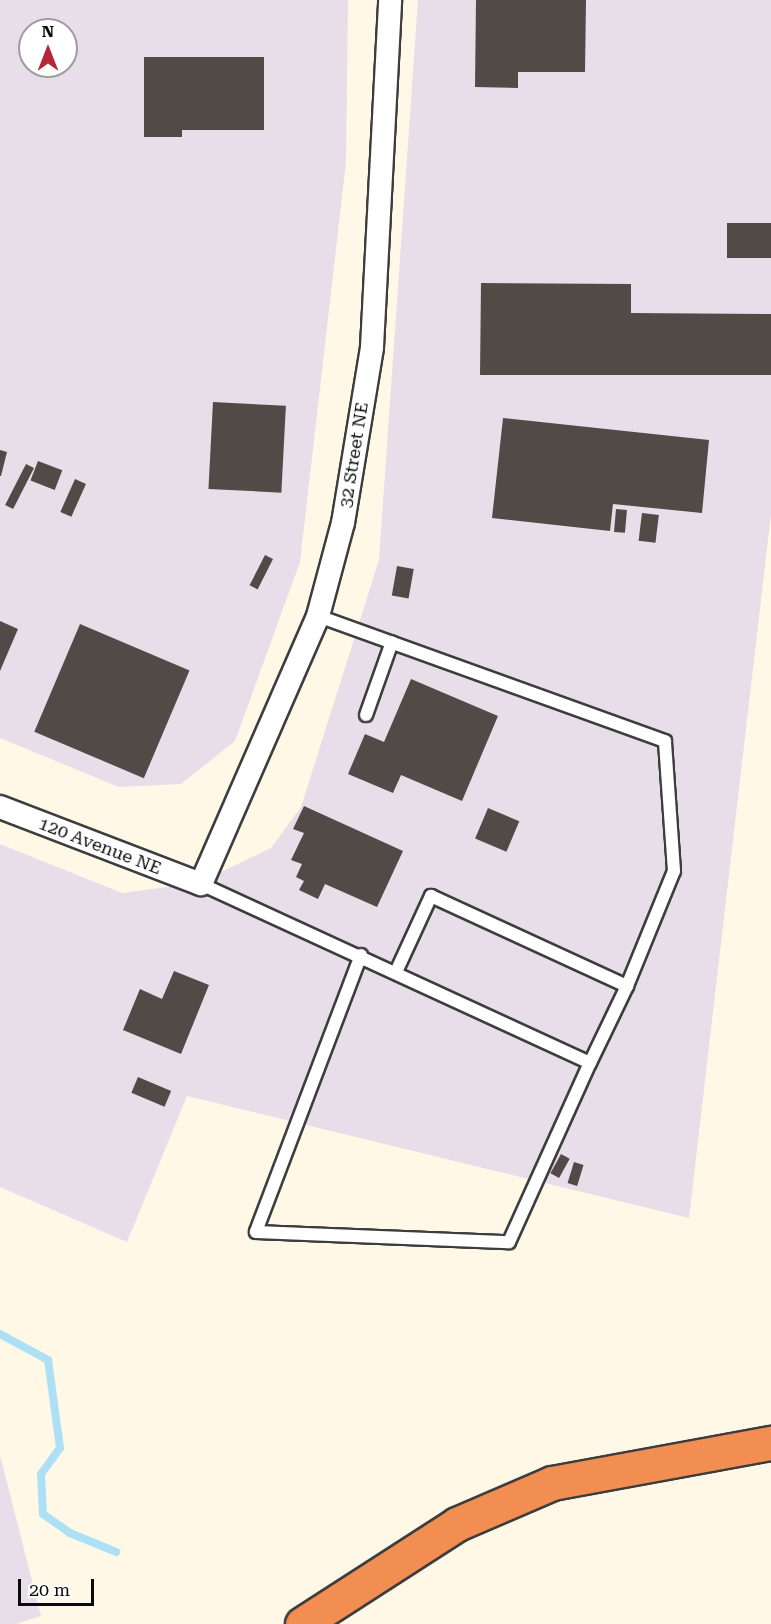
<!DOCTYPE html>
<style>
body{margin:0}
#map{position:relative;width:771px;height:1624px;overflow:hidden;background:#fff8e7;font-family:"Roboto Serif",serif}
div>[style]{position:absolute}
.industrial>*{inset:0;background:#e7dee9}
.stream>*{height:8px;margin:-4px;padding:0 4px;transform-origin:4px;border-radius:4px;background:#ade0f5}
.building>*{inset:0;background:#524a47;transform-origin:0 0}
.roads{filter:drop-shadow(2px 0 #3d3d3d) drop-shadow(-2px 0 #3d3d3d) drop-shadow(0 2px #3d3d3d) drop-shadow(0 -2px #3d3d3d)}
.lane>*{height:12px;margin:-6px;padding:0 6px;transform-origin:6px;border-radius:6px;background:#fff}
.street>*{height:22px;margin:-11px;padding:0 11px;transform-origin:11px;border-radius:11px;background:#fff}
.highway>*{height:33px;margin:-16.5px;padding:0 16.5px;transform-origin:16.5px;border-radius:16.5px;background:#f28e52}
span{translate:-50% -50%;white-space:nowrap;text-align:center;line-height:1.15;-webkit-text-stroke:6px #fff;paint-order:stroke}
.street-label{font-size:18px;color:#0a0a0a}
.north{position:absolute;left:18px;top:18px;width:60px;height:60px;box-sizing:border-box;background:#fff;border:2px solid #9d9d9d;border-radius:50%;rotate:0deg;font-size:16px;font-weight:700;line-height:24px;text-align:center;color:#0a0a0a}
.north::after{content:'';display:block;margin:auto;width:21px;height:27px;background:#b62639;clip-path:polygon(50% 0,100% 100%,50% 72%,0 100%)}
.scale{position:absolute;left:18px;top:1579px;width:76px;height:27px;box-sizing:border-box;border:3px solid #0a0a0a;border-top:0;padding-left:8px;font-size:18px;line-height:21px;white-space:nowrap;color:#0a0a0a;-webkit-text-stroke:4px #fff;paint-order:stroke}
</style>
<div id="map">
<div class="industrial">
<i style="clip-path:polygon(evenodd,0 0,348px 0,346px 162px,300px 562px,235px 741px,181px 784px,119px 787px,0 738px,0 0,30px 30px,66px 30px,66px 66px,30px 66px,30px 30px)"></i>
<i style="clip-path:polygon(418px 0,771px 0,771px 514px,689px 1218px,187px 1096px,127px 1242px,0 1187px,0 844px,122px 893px,198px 883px,271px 848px,301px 807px,379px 560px)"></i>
<i style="clip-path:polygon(0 1455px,41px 1616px,16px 1624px,0 1624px)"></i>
</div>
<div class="stream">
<i style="left:0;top:1334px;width:55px;rotate:28.4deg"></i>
<i style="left:48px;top:1360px;width:89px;rotate:82.2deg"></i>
<i style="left:60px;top:1448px;width:32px;rotate:126deg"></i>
<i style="left:41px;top:1474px;width:40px;rotate:87.1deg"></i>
<i style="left:43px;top:1514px;width:33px;rotate:35deg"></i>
<i style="left:70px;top:1533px;width:50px;rotate:22.4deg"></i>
</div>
<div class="building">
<i style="clip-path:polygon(476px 0,586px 0,585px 72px,518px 72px,518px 88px,475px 87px)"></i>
<i style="clip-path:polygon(144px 57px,264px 57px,264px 130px,182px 130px,182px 137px,144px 137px)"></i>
<i style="left:771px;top:223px;width:35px;height:44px;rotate:90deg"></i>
<i style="clip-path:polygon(481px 283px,631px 284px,631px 313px,771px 314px,771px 375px,480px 375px)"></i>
<i style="left:213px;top:402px;width:73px;height:87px;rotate:3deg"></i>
<i style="clip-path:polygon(503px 418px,709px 440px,702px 513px,613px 504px,610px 531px,492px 518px)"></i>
<i style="clip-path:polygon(0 450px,7px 452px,1px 476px,0 476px)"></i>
<i style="left:38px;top:461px;width:26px;height:21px;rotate:21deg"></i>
<i style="left:26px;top:464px;width:9px;height:46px;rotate:27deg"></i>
<i style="left:75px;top:479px;width:12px;height:36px;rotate:24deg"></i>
<i style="left:616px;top:509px;width:11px;height:23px;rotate:5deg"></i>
<i style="left:642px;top:513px;width:17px;height:28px;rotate:7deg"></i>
<i style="left:265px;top:555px;width:9px;height:34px;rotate:27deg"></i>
<i style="left:397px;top:566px;width:17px;height:30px;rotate:10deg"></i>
<i style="clip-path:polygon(0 621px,18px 629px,0 671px)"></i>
<i style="left:80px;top:624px;width:119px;height:117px;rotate:23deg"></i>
<i style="clip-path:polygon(411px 679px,498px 716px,462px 801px,401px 775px,393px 793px,348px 774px,365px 734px,384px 742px)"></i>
<i style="clip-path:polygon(304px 806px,403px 851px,377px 907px,325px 884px,318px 899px,299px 890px,304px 881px,296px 877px,302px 864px,291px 860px,304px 833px,293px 829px)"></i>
<i style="left:488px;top:808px;width:34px;height:33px;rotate:23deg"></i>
<i style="clip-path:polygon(174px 971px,209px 985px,181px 1054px,123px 1030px,140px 989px,162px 999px)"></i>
<i style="left:138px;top:1077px;width:36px;height:17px;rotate:23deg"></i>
<i style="left:561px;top:1154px;width:10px;height:22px;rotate:29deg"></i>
<i style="left:574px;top:1162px;width:10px;height:22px;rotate:17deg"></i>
</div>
<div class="roads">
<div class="lane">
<i style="left:366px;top:715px;width:77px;rotate:-70.4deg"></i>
<i style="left:201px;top:884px;width:428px;rotate:24.7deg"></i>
<i style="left:590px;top:1063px;width:85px;rotate:-64.3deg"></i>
<i style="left:627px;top:986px;width:124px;rotate:-67.8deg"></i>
<i style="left:674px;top:871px;width:130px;rotate:-94deg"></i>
<i style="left:665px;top:741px;width:369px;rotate:-160.2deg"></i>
<i style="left:361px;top:955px;width:296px;rotate:110.8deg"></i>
<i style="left:256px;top:1232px;width:253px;rotate:2.3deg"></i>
<i style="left:509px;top:1242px;width:196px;rotate:-65.7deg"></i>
<i style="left:396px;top:972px;width:84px;rotate:-65.3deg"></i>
<i style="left:431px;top:896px;width:216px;rotate:24.7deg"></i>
</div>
<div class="street">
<i style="left:0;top:807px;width:215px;rotate:21deg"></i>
<i style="left:201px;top:884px;width:292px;rotate:-66.4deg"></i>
<i style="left:318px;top:616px;width:96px;rotate:-75deg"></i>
<i style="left:343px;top:523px;width:178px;rotate:-80.6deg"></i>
<i style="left:372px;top:347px;width:347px;rotate:-87deg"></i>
</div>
<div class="highway">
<i style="left:302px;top:1624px;width:184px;rotate:-32.8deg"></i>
<i style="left:457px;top:1524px;width:103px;rotate:-23.3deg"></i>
<i style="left:552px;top:1483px;width:223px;rotate:-10.4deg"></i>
</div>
</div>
<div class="street-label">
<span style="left:354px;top:455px;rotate:-81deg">32 Street NE</span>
<span style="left:100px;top:846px;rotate:21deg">120 Avenue NE</span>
</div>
<div class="north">N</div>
<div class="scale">20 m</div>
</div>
